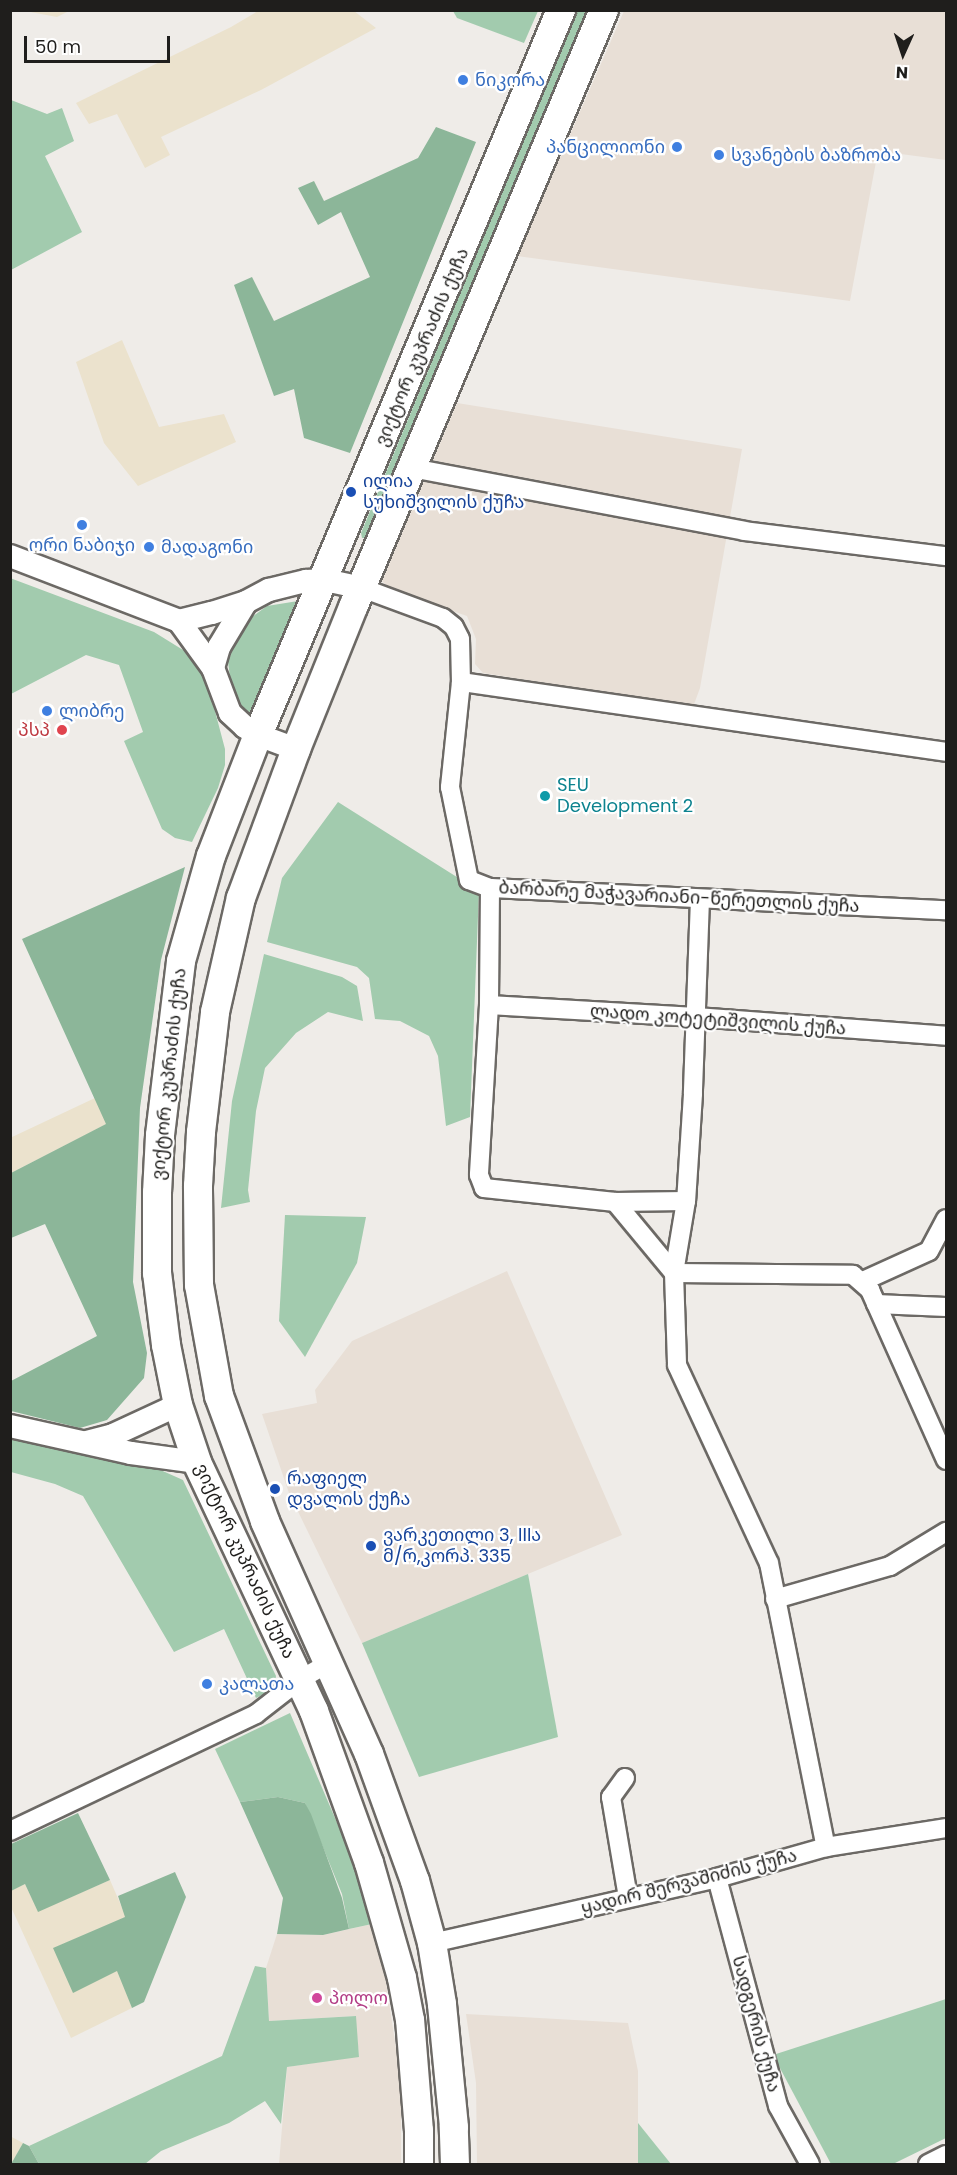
<!DOCTYPE html>
<meta charset="utf-8">
<style>
body{margin:0}
#map{position:relative;width:957px;height:2175px;overflow:hidden;background:#efece8;font-family:Poppins,"Noto Sans Georgian",sans-serif}
div>[style]{position:absolute}
.built>*{inset:0;background:#e8dfd6}
.industrial>*{inset:0;background:#ebe2cd}
.green>*{inset:0;background:#a2cbae}
.forest>*{inset:0;background:#8cb699}
.roads{filter:drop-shadow(2px 0 #6c6965) drop-shadow(-2px 0 #6c6965) drop-shadow(0 2px #6c6965) drop-shadow(0 -2px #6c6965)}
.minor>*{height:18px;margin:-9px;padding:0 9px;transform-origin:9px;border-radius:9px;background:#fff}
.tertiary>*{height:22px;margin:-11px;padding:0 11px;transform-origin:11px;border-radius:11px;background:#fff}
.primary>*{height:28px;margin:-14px;padding:0 14px;transform-origin:14px;border-radius:14px;background:#fff}
.dots>*{width:16px;height:16px;translate:-50% -50%;box-sizing:border-box;border:3px solid #fff;border-radius:50%}
span{translate:-50% -50%;white-space:nowrap;text-align:center;line-height:1.15;-webkit-text-stroke:4.5px #fff;paint-order:stroke}
.shop-label{font-size:18px;color:#366cbe}
.left{translate:0 -50%;text-align:left}
.right{translate:-100% -50%;text-align:right}
.street-label{font-size:18px;color:#1f1e1c}
.transit-label{font-size:18px;color:#164399}
.health-label{font-size:18px;color:#be3a42}
.culture-label{font-size:18px;color:#0d838f}
.hotel-label{font-size:18px;color:#b23c85}
.frame{position:absolute;inset:0;border:12px solid #1f1e1c;pointer-events:none}
.north{position:absolute;left:873px;top:24px;width:60px;height:60px;-webkit-text-stroke:4px #fff;paint-order:stroke;rotate:183deg;font-size:16px;font-weight:700;line-height:24px;text-align:center;color:#1f1e1c}
.north::after{content:'';display:block;margin:auto;width:21px;height:27px;background:#1f1e1c;clip-path:polygon(50% 0,100% 100%,50% 72%,0 100%)}
.scale{position:absolute;left:24px;top:36px;width:146px;height:27px;box-sizing:border-box;border:3px solid #1f1e1c;border-top:0;padding-left:8px;font-size:18px;line-height:21px;white-space:nowrap;color:#1f1e1c;-webkit-text-stroke:4px #fff;paint-order:stroke}
</style>
<div id="map">
<div class="built">
<i style="clip-path:polygon(624px 11px,946px 11px,946px 160px,878px 151px,850px 301px,517px 256px)"></i>
<i style="clip-path:polygon(457px 403px,742px 449px,700px 688px,693px 707px,483px 673px,475px 664px,476px 639px,467px 616px,391px 590px,382px 581px)"></i>
<i style="clip-path:polygon(507px 1271px,622px 1535px,362px 1643px,289px 1493px,262px 1414px,317px 1403px,315px 1390px,352px 1341px)"></i>
<i style="clip-path:polygon(372px 1924px,385px 1976px,401px 2081px,401px 2164px,279px 2164px,287px 2067px,359px 2056px,355px 2016px,269px 2021px,266px 1968px,277px 1934px,323px 1935px)"></i>
<i style="clip-path:polygon(466px 2014px,628px 2023px,638px 2071px,638px 2164px,477px 2164px,476px 2083px)"></i>
</div>
<div class="industrial">
<i style="clip-path:polygon(25px 11px,69px 11px,57px 17px)"></i>
<i style="clip-path:polygon(258px 11px,354px 11px,376px 28px,261px 90px,161px 137px,170px 155px,145px 168px,117px 114px,89px 124px,76px 103px,231px 27px)"></i>
<i style="clip-path:polygon(122px 340px,159px 427px,224px 414px,236px 442px,138px 486px,104px 443px,76px 362px)"></i>
<i style="clip-path:polygon(95px 1098px,107px 1124px,11px 1173px,10px 1138px)"></i>
<i style="clip-path:polygon(110px 1880px,126px 1917px,54px 1948px,118px 1971px,132px 2008px,71px 2038px,11px 1907px,10px 1891px,25px 1884px,38px 1911px)"></i>
<i style="clip-path:polygon(10px 2136px,23px 2143px,11px 2164px,10px 2164px)"></i>
</div>
<div class="green">
<i style="clip-path:polygon(453px 11px,538px 11px,524px 43px,457px 18px)"></i>
<i style="clip-path:polygon(577px 11px,587px 11px,367px 538px,362px 538px,361px 533px)"></i>
<i style="clip-path:polygon(11px 100px,47px 114px,62px 108px,74px 141px,45px 156px,82px 232px,11px 270px)"></i>
<i style="clip-path:polygon(10px 578px,154px 632px,196px 658px,211px 696px,225px 749px,225px 765px,218px 788px,192px 842px,175px 838px,162px 829px,124px 741px,143px 732px,119px 665px,86px 655px,11px 694px)"></i>
<i style="clip-path:polygon(298px 601px,252px 715px,242px 711px,231px 685px,228px 662px,235px 642px,248px 620px,267px 606px)"></i>
<i style="clip-path:polygon(338px 802px,479px 891px,470px 1117px,446px 1126px,438px 1056px,429px 1036px,400px 1021px,375px 1019px,369px 978px,357px 967px,267px 942px,282px 878px)"></i>
<i style="clip-path:polygon(264px 954px,342px 977px,357px 986px,363px 1021px,328px 1012px,296px 1033px,265px 1068px,256px 1111px,248px 1190px,250px 1202px,221px 1208px,232px 1101px)"></i>
<i style="clip-path:polygon(285px 1215px,366px 1217px,357px 1263px,305px 1357px,279px 1321px)"></i>
<i style="clip-path:polygon(10px 1434px,156px 1468px,183px 1480px,276px 1676px,274px 1689px,256px 1698px,224px 1629px,174px 1652px,83px 1496px,55px 1484px,11px 1472px)"></i>
<i style="clip-path:polygon(528px 1574px,558px 1737px,419px 1777px,362px 1643px)"></i>
<i style="clip-path:polygon(290px 1713px,344px 1839px,372px 1924px,349px 1929px,342px 1894px,305px 1803px,278px 1797px,240px 1802px,215px 1749px)"></i>
<i style="clip-path:polygon(255px 1966px,266px 1968px,269px 2021px,356px 2016px,359px 2057px,287px 2067px,281px 2124px,265px 2101px,229px 2123px,161px 2151px,145px 2164px,39px 2164px,29px 2146px,222px 2056px)"></i>
<i style="clip-path:polygon(946px 1999px,946px 2138px,893px 2164px,831px 2164px,773px 2055px)"></i>
<i style="clip-path:polygon(638px 2123px,671px 2164px,638px 2164px)"></i>
</div>
<div class="forest">
<i style="clip-path:polygon(436px 127px,476px 142px,350px 453px,304px 438px,294px 389px,274px 396px,234px 285px,252px 277px,274px 321px,370px 277px,341px 212px,318px 225px,298px 188px,314px 181px,324px 201px,418px 158px)"></i>
<i style="clip-path:polygon(185px 867px,161px 960px,140px 1108px,133px 1282px,147px 1353px,144px 1378px,107px 1420px,80px 1428px,11px 1411px,11px 1381px,97px 1336px,45px 1224px,11px 1238px,11px 1173px,106px 1124px,22px 939px)"></i>
<i style="clip-path:polygon(278px 1797px,305px 1803px,311px 1814px,342px 1898px,349px 1929px,323px 1935px,277px 1934px,283px 1898px,240px 1802px)"></i>
<i style="clip-path:polygon(78px 1813px,110px 1880px,38px 1912px,25px 1884px,11px 1891px,11px 1844px)"></i>
<i style="clip-path:polygon(175px 1872px,186px 1897px,144px 2002px,132px 2008px,117px 1971px,73px 1993px,53px 1948px,125px 1917px,118px 1896px)"></i>
<i style="clip-path:polygon(23px 2143px,29px 2146px,39px 2164px,11px 2164px)"></i>
</div>
<div class="roads">
<div class="minor">
<i style="left:412px;top:468px;width:338px;rotate:10.7deg"></i>
<i style="left:744px;top:531px;width:204px;rotate:7.1deg"></i>
<i style="left:362px;top:588px;width:86px;rotate:20.3deg"></i>
<i style="left:443px;top:618px;width:14px;rotate:39deg"></i>
<i style="left:454px;top:627px;width:13px;rotate:63deg"></i>
<i style="left:460px;top:639px;width:43px;rotate:88.7deg"></i>
<i style="left:461px;top:682px;width:106px;rotate:96deg"></i>
<i style="left:450px;top:787px;width:95px;rotate:78.5deg"></i>
<i style="left:469px;top:880px;width:22px;rotate:21deg"></i>
<i style="left:490px;top:888px;width:457px;rotate:2.8deg"></i>
<i style="left:461px;top:682px;width:490px;rotate:8.2deg"></i>
<i style="left:490px;top:888px;width:117px;rotate:90.5deg"></i>
<i style="left:489px;top:1005px;width:170px;rotate:93.4deg"></i>
<i style="left:479px;top:1175px;width:14px;rotate:69deg"></i>
<i style="left:484px;top:1188px;width:132px;rotate:6.1deg"></i>
<i style="left:615px;top:1202px;width:71px;rotate:-0.8deg"></i>
<i style="left:700px;top:899px;width:195px;rotate:92.1deg"></i>
<i style="left:693px;top:1094px;width:107px;rotate:93.7deg"></i>
<i style="left:686px;top:1201px;width:73px;rotate:99.5deg"></i>
<i style="left:674px;top:1273px;width:92px;rotate:88.1deg"></i>
<i style="left:677px;top:1365px;width:218px;rotate:65.1deg"></i>
<i style="left:769px;top:1563px;width:290px;rotate:78.7deg"></i>
<i style="left:489px;top:1005px;width:207px;rotate:3.3deg"></i>
<i style="left:696px;top:1017px;width:251px;rotate:4.3deg"></i>
<i style="left:615px;top:1202px;width:92px;rotate:50.3deg"></i>
<i style="left:674px;top:1273px;width:179px;rotate:0.6deg"></i>
<i style="left:853px;top:1275px;width:23px;rotate:41deg"></i>
<i style="left:870px;top:1290px;width:186px;rotate:65.9deg"></i>
<i style="left:863px;top:1281px;width:72px;rotate:-24.4deg"></i>
<i style="left:929px;top:1251px;width:36px;rotate:-62deg"></i>
<i style="left:876px;top:1304px;width:70px;rotate:2.5deg"></i>
<i style="left:775px;top:1599px;width:120px;rotate:-16deg"></i>
<i style="left:890px;top:1566px;width:66px;rotate:-31.3deg"></i>
<i style="left:625px;top:1778px;width:24px;rotate:126deg"></i>
<i style="left:611px;top:1797px;width:102px;rotate:80.4deg"></i>
<i style="left:10px;top:1831px;width:272px;rotate:-25.4deg"></i>
<i style="left:256px;top:1714px;width:57px;rotate:-37.9deg"></i>
<i style="left:301px;top:1679px;width:34px;rotate:-30deg"></i>
<i style="left:717px;top:1878px;width:236px;rotate:75deg"></i>
<i style="left:778px;top:2106px;width:66px;rotate:61.1deg"></i>
<i style="left:432px;top:1943px;width:292px;rotate:-12.8deg"></i>
<i style="left:717px;top:1878px;width:113px;rotate:-15.9deg"></i>
<i style="left:826px;top:1847px;width:121px;rotate:-9deg"></i>
<i style="left:928px;top:2164px;width:20px;rotate:-27deg"></i>
</div>
<div class="tertiary">
<i style="left:10px;top:556px;width:181px;rotate:21deg"></i>
<i style="left:179px;top:621px;width:34px;rotate:-14deg"></i>
<i style="left:212px;top:613px;width:36px;rotate:-18deg"></i>
<i style="left:246px;top:602px;width:26px;rotate:-28deg"></i>
<i style="left:269px;top:590px;width:38px;rotate:-14deg"></i>
<i style="left:306px;top:581px;width:19px;rotate:-3deg"></i>
<i style="left:325px;top:580px;width:38px;rotate:12deg"></i>
<i style="left:179px;top:621px;width:58px;rotate:54.1deg"></i>
<i style="left:213px;top:668px;width:48px;rotate:69.3deg"></i>
<i style="left:230px;top:713px;width:21px;rotate:43deg"></i>
<i style="left:245px;top:727px;width:15px;rotate:32deg"></i>
<i style="left:258px;top:735px;width:40px;rotate:20.2deg"></i>
<i style="left:213px;top:668px;width:22px;rotate:-74deg"></i>
<i style="left:219px;top:647px;width:52px;rotate:-59deg"></i>
<i style="left:10px;top:1426px;width:124px;rotate:12.6deg"></i>
<i style="left:131px;top:1453px;width:67px;rotate:7.8deg"></i>
<i style="left:87px;top:1442px;width:27px;rotate:-15deg"></i>
<i style="left:113px;top:1435px;width:72px;rotate:-24.8deg"></i>
</div>
<div class="primary">
<i style="left:419px;top:2164px;width:33px;rotate:-90deg"></i>
<i style="left:419px;top:2131px;width:111px;rotate:-94.6deg"></i>
<i style="left:410px;top:2020px;width:43px;rotate:-100.8deg"></i>
<i style="left:402px;top:1978px;width:120px;rotate:-106deg"></i>
<i style="left:369px;top:1863px;width:162px;rotate:-109.9deg"></i>
<i style="left:314px;top:1711px;width:275px;rotate:-115.2deg"></i>
<i style="left:197px;top:1462px;width:60px;rotate:-108.4deg"></i>
<i style="left:178px;top:1405px;width:61px;rotate:-101.3deg"></i>
<i style="left:166px;top:1345px;width:73px;rotate:-97.1deg"></i>
<i style="left:157px;top:1273px;width:80px;rotate:-90deg"></i>
<i style="left:157px;top:1193px;width:58px;rotate:-87deg"></i>
<i style="left:160px;top:1135px;width:175px;rotate:-83.1deg"></i>
<i style="left:181px;top:961px;width:109px;rotate:-74.1deg"></i>
<i style="left:211px;top:856px;width:130px;rotate:-68.8deg"></i>
<i style="left:258px;top:735px;width:786px;rotate:-67.32deg"></i>
<i style="left:455px;top:2164px;width:37px;rotate:-92deg"></i>
<i style="left:454px;top:2127px;width:124px;rotate:-95.6deg"></i>
<i style="left:442px;top:2004px;width:62px;rotate:-99.3deg"></i>
<i style="left:432px;top:1943px;width:64px;rotate:-105.3deg"></i>
<i style="left:415px;top:1881px;width:135px;rotate:-109.9deg"></i>
<i style="left:369px;top:1754px;width:255px;rotate:-114.1deg"></i>
<i style="left:265px;top:1521px;width:133px;rotate:-110.2deg"></i>
<i style="left:219px;top:1396px;width:113px;rotate:-100.2deg"></i>
<i style="left:199px;top:1285px;width:99px;rotate:-90.6deg"></i>
<i style="left:198px;top:1186px;width:54px;rotate:-86.8deg"></i>
<i style="left:201px;top:1132px;width:121px;rotate:-83.3deg"></i>
<i style="left:215px;top:1012px;width:117px;rotate:-77.2deg"></i>
<i style="left:241px;top:898px;width:159px;rotate:-69.7deg"></i>
<i style="left:296px;top:749px;width:155px;rotate:-68.1deg"></i>
<i style="left:354px;top:605px;width:645px;rotate:-67.21deg"></i>
</div>
</div>
<div class="dots">
<i style="left:463px;top:80px;background:#3f7fe0"></i>
<i style="left:677px;top:147px;background:#3f7fe0"></i>
<i style="left:719px;top:155px;background:#3f7fe0"></i>
<i style="left:351px;top:492px;background:#1a4fb4"></i>
<i style="left:82px;top:525px;background:#3f7fe0"></i>
<i style="left:149px;top:547px;background:#3f7fe0"></i>
<i style="left:47px;top:711px;background:#3f7fe0"></i>
<i style="left:62px;top:730px;background:#e0444e"></i>
<i style="left:545px;top:796px;background:#0f9aa8"></i>
<i style="left:275px;top:1489px;background:#1a4fb4"></i>
<i style="left:371px;top:1546px;background:#1a4fb4"></i>
<i style="left:207px;top:1684px;background:#3f7fe0"></i>
<i style="left:317px;top:1998px;background:#d1479c"></i>
</div>
<div class="shop-label">
<span class="left" style="left:475px;top:80px">ნიკორა</span>
<span class="right" style="left:665px;top:147px">პანცილიონი</span>
<span class="left" style="left:731px;top:155px">სვანების ბაზრობა</span>
<span style="left:82px;top:545px">ორი ნაბიჯი</span>
<span class="left" style="left:161px;top:547px">მადაგონი</span>
<span class="left" style="left:59px;top:711px">ლიბრე</span>
<span class="left" style="left:219px;top:1684px">კალათა</span>
</div>
<div class="street-label">
<span style="left:422px;top:347px;rotate:-67deg">ვიქტორ კუპრაძის ქუჩა</span>
<span style="left:679px;top:897px;rotate:3deg">ბარბარე მაჭავარიანი-წერეთლის ქუჩა</span>
<span style="left:718px;top:1020px;rotate:4deg">ლადო კოტეტიშვილის ქუჩა</span>
<span style="left:169px;top:1074px;rotate:-84deg">ვიქტორ კუპრაძის ქუჩა</span>
<span style="left:245px;top:1561px;rotate:65deg">ვიქტორ კუპრაძის ქუჩა</span>
<span style="left:689px;top:1882px;rotate:-14deg">ყადირ შერვაშიძის ქუჩა</span>
<span style="left:756px;top:2024px;rotate:75deg">სადგერის ქუჩა</span>
</div>
<div class="transit-label">
<span class="left" style="left:363px;top:492px">ილია<br>სუხიშვილის ქუჩა</span>
<span class="left" style="left:287px;top:1489px">რაფიელ<br>დვალის ქუჩა</span>
<span class="left" style="left:383px;top:1546px">ვარკეთილი 3, IIIა<br>მ/რ,კორპ. 335</span>
</div>
<div class="health-label">
<span class="right" style="left:50px;top:730px">პსპ</span>
</div>
<div class="culture-label">
<span class="left" style="left:557px;top:796px">SEU<br>Development 2</span>
</div>
<div class="hotel-label">
<span class="left" style="left:329px;top:1998px">პოლო</span>
</div>
<div class="frame"></div>
<div class="north">N</div>
<div class="scale">50 m</div>
</div>
